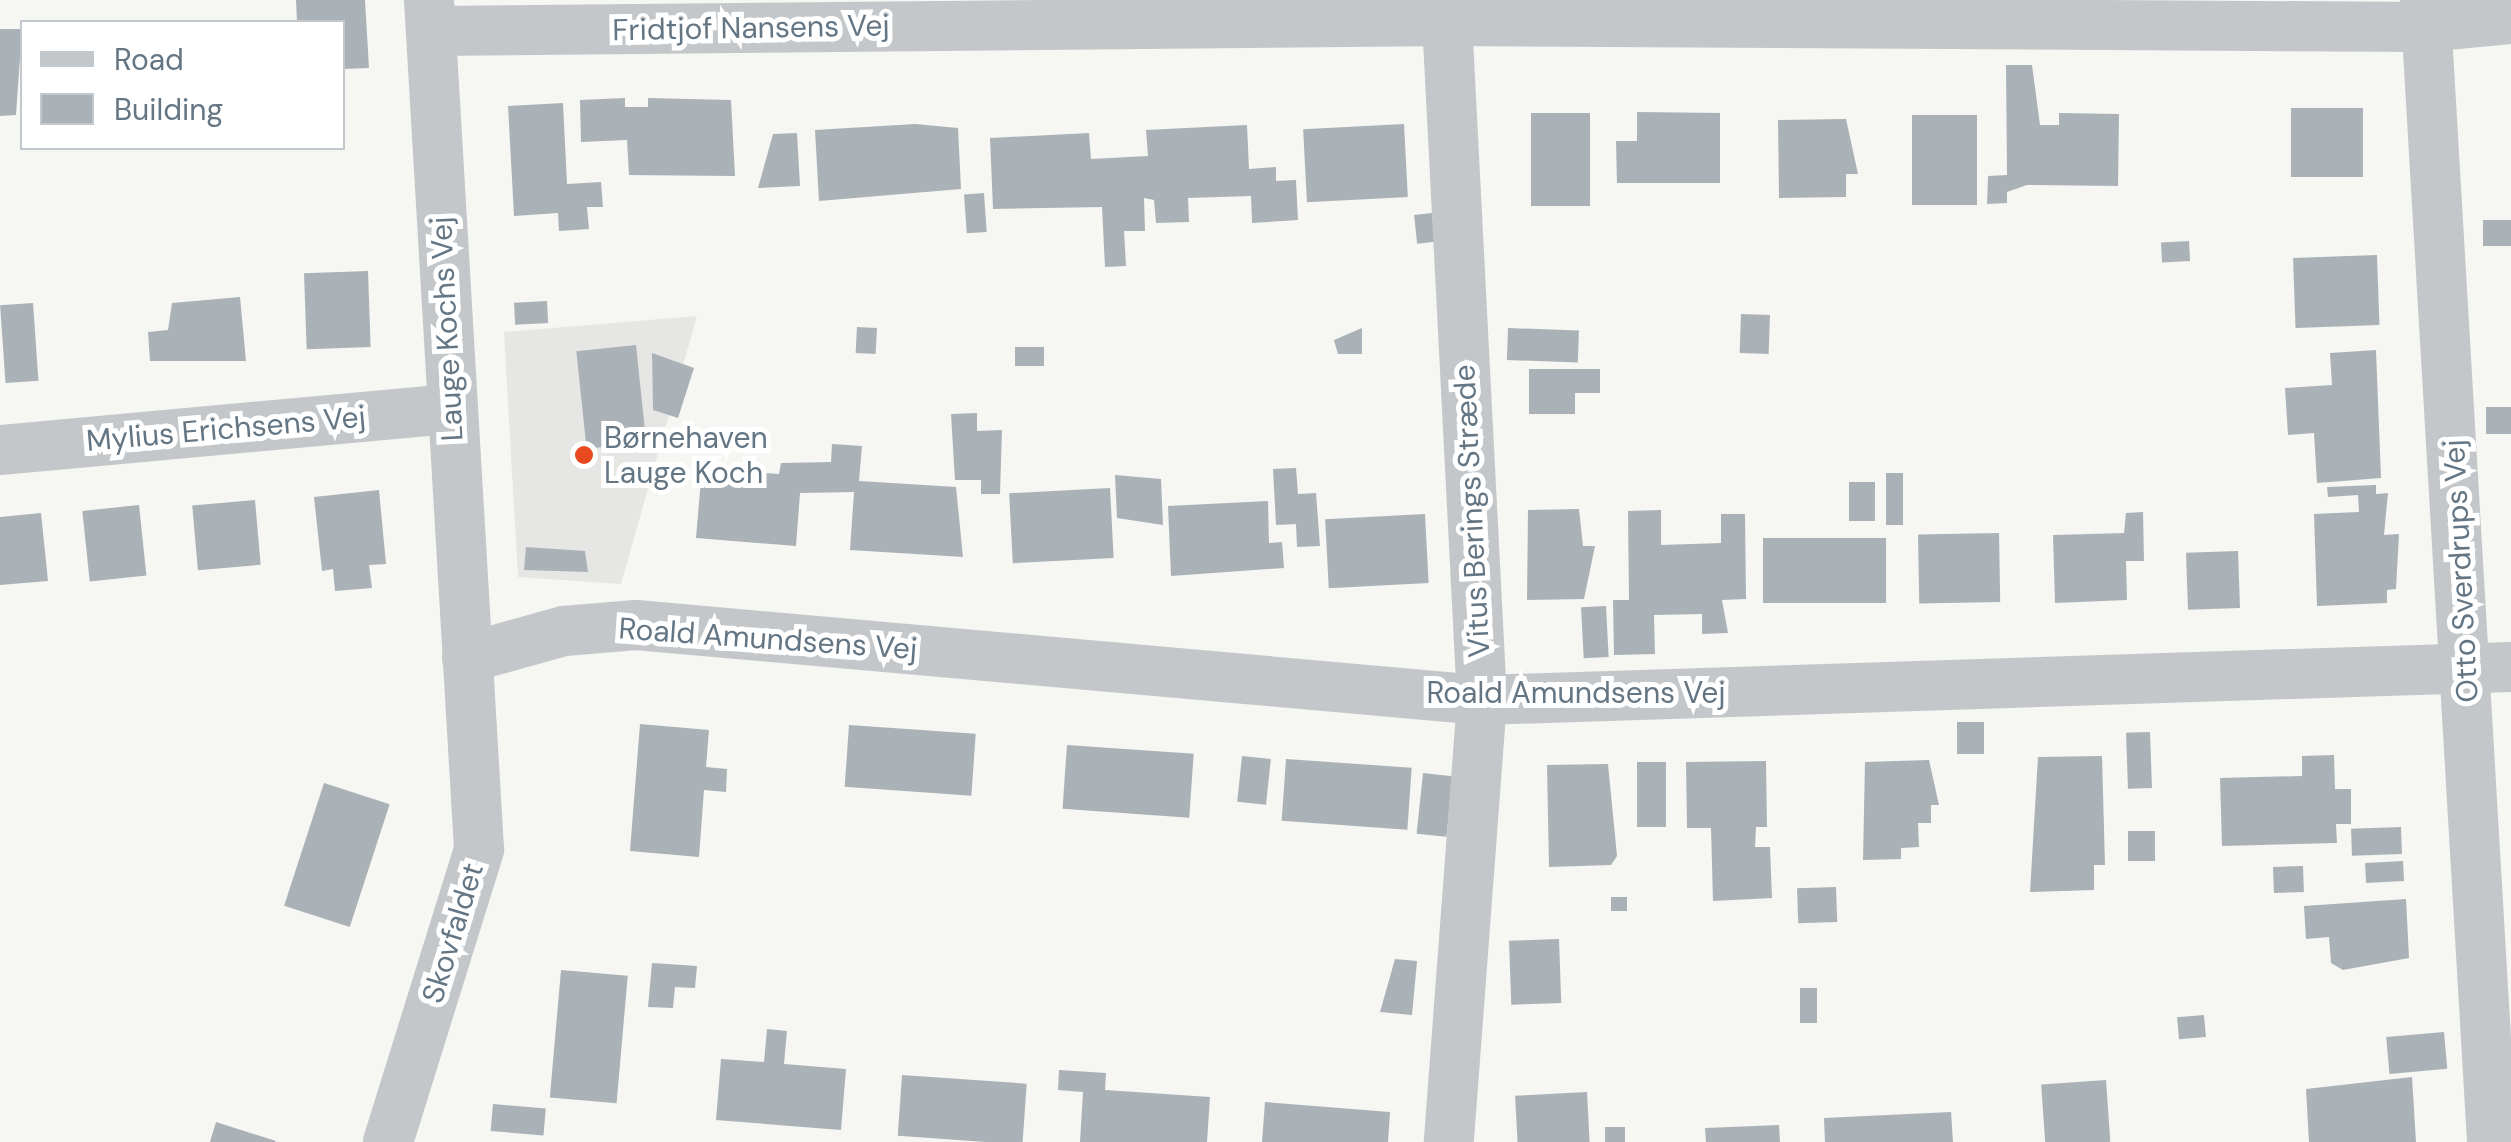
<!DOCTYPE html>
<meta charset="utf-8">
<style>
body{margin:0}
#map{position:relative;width:2511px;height:1142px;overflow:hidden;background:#f6f6f2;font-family:"DM Sans",sans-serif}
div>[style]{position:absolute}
.built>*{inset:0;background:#e6e7e5}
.building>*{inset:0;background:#aab2b7;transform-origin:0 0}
.minor>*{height:50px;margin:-25px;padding:0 25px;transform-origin:25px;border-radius:25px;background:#c3c7ca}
.dots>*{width:28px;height:28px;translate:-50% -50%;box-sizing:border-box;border:5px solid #fff;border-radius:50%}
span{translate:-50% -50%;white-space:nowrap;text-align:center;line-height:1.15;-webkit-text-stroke:10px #fff;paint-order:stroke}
.street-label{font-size:30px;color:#647684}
.poi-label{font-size:30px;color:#647684}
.left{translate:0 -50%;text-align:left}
.legend{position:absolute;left:20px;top:20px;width:325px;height:130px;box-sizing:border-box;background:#fff;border:2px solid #c1c8ce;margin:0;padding:12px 18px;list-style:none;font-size:30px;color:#647684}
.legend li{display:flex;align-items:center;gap:20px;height:50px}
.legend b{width:50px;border:2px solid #c1c8ce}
</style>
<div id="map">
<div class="built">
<i style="clip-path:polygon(697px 316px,621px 584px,518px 577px,504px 332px)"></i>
</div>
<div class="building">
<i style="clip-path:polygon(296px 0,365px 0,369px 68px,342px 69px,342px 22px,297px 22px)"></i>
<i style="clip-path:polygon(0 29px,22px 29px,16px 115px,0 116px)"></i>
<i style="clip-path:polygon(2006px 65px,2032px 65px,2040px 125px,2059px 125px,2059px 113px,2119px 114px,2118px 186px,2027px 185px,2007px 192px,2007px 203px,1987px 204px,1988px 176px,2007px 175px)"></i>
<i style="clip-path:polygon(625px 98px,625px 107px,648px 107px,648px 98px,731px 100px,735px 176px,629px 175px,627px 140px,581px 142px,580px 100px)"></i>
<i style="clip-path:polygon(563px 103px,567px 184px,601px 182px,603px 207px,587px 207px,589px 229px,559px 231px,558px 213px,514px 216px,508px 106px)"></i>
<i style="left:2291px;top:108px;width:72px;height:69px"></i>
<i style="clip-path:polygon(1637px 112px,1720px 113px,1720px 183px,1617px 183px,1616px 141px,1637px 141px)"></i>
<i style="left:1531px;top:113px;width:59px;height:93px"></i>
<i style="left:1912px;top:115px;width:65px;height:90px"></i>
<i style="clip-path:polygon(1846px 119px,1858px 174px,1846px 174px,1846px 197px,1779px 198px,1778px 120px)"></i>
<i style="clip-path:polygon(915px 124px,958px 128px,961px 189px,819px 201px,815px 130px)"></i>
<i style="left:1404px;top:124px;width:73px;height:101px;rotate:87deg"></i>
<i style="clip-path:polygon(1247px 125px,1249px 169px,1276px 167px,1276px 181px,1296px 180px,1298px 220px,1252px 223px,1251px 196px,1188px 198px,1189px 222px,1156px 223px,1154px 200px,1144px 198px,1145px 231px,1124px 231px,1126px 266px,1105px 267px,1102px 207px,993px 209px,990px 138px,1089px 133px,1091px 159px,1148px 156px,1146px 130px)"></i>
<i style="clip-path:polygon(797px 133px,800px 186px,758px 188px,773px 134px)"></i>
<i style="left:984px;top:193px;width:39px;height:20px;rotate:86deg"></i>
<i style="left:1432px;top:213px;width:29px;height:18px;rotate:84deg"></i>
<i style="left:2511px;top:220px;width:26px;height:28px;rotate:90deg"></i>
<i style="left:2189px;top:241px;width:20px;height:28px;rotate:87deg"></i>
<i style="left:2377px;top:255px;width:70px;height:84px;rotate:88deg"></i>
<i style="left:368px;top:271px;width:76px;height:64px;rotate:88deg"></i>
<i style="clip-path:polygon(240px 297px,246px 361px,150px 361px,148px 332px,168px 330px,172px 303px)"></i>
<i style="left:547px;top:301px;width:22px;height:33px;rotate:87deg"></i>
<i style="left:33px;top:303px;width:78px;height:33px;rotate:86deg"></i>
<i style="left:1741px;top:314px;width:29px;height:39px;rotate:2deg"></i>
<i style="left:857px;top:327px;width:20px;height:26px;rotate:3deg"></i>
<i style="clip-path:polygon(1362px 328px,1362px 354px,1338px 354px,1334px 340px)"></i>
<i style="left:1508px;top:328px;width:71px;height:32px;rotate:2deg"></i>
<i style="left:636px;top:345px;width:98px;height:60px;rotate:84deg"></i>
<i style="left:1015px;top:347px;width:29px;height:19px"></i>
<i style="clip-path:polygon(2376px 350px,2381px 478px,2317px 483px,2314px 433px,2288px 435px,2285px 388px,2332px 385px,2330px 353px)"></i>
<i style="clip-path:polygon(652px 353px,694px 368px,678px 418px,653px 410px)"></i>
<i style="clip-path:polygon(1529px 369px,1600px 369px,1600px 393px,1575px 393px,1575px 414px,1529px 414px)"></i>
<i style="left:2511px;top:407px;width:27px;height:25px;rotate:90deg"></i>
<i style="clip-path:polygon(977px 413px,977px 431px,1002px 430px,1000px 494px,981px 494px,981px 480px,955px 480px,951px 414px)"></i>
<i style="clip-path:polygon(832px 444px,862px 446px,859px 481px,956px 487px,963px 557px,850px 550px,854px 492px,800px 493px,796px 546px,696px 538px,702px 468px,779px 474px,781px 463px,831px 462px)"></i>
<i style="clip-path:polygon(1296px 468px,1298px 494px,1316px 493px,1320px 546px,1297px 547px,1296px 524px,1276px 525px,1273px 469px)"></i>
<i style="left:1886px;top:473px;width:17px;height:52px"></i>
<i style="clip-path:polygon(1115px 475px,1161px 479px,1163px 525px,1117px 518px)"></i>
<i style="left:1849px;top:482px;width:26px;height:39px"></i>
<i style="clip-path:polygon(2376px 485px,2376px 494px,2388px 493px,2384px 535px,2399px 534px,2396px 589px,2387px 590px,2387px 603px,2317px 606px,2314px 514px,2359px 512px,2358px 495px,2328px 497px,2327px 487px)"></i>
<i style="left:1110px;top:488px;width:70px;height:101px;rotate:87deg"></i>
<i style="clip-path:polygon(379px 490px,386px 564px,369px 565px,372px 588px,335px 591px,333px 569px,322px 571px,314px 497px)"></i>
<i style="left:255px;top:500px;width:65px;height:63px;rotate:85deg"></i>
<i style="clip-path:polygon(1268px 501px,1269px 543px,1282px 542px,1284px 568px,1171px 576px,1168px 506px)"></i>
<i style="left:139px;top:505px;width:71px;height:57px;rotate:84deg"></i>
<i style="clip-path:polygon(1579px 509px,1583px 546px,1595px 546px,1584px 599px,1527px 600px,1528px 510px)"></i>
<i style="clip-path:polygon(1661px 510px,1661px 545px,1721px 543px,1721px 514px,1745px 514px,1746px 599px,1722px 600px,1728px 633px,1702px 634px,1702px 614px,1654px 615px,1655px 654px,1614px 655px,1613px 600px,1629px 600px,1628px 511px)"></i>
<i style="clip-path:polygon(2143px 512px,2144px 561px,2126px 561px,2127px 600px,2055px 603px,2053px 535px,2124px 533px,2126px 513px)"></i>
<i style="clip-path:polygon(41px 513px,48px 581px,0 585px,0 517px)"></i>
<i style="left:1425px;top:514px;width:69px;height:100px;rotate:87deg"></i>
<i style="left:1999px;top:533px;width:69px;height:81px;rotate:89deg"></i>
<i style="left:1886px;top:538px;width:65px;height:123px;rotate:90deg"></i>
<i style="clip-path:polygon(526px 547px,585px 551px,588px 572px,524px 570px)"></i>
<i style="left:2238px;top:551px;width:57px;height:52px;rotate:88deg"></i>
<i style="left:1606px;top:606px;width:51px;height:25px;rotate:87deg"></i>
<i style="left:1984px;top:722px;width:32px;height:27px;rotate:90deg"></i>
<i style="clip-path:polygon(640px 724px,709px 730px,706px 767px,727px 769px,726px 792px,704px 790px,699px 857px,630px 851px)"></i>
<i style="left:849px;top:725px;width:127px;height:62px;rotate:4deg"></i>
<i style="left:2150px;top:732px;width:56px;height:24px;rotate:88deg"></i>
<i style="left:1067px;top:745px;width:127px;height:64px;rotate:4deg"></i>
<i style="clip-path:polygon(2334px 755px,2335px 789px,2351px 789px,2351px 824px,2336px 824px,2337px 843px,2222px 846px,2220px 778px,2302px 776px,2302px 756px)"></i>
<i style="left:1242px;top:756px;width:29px;height:46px;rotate:6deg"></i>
<i style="clip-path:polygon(2102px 756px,2105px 865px,2094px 865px,2094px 890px,2030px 892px,2038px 757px)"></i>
<i style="left:1286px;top:759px;width:126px;height:62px;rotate:4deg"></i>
<i style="clip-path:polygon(1929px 760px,1939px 805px,1931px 805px,1931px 823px,1918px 823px,1919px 847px,1901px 848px,1901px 859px,1863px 860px,1865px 762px)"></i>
<i style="clip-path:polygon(1766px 761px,1767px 827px,1756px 827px,1755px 847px,1770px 847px,1772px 898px,1713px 901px,1711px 828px,1687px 828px,1686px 762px)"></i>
<i style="left:1637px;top:762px;width:29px;height:65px"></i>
<i style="clip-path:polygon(1608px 764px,1617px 856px,1611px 865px,1549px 867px,1547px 765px)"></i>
<i style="left:1423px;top:773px;width:30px;height:61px;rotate:6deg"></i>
<i style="left:324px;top:783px;width:69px;height:129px;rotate:18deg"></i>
<i style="left:2401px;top:827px;width:27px;height:50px;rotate:88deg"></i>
<i style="left:2128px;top:831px;width:27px;height:30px"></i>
<i style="left:2403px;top:861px;width:20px;height:38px;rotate:87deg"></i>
<i style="left:2303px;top:866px;width:26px;height:30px;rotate:88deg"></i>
<i style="left:1836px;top:887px;width:35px;height:39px;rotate:88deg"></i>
<i style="left:1611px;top:897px;width:16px;height:14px"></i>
<i style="clip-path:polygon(2406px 899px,2409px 958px,2343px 970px,2331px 963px,2329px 937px,2306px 939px,2304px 906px)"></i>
<i style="left:1559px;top:939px;width:64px;height:50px;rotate:88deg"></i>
<i style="clip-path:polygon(1395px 959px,1417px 961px,1412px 1015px,1380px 1012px)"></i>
<i style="clip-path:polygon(652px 963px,697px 966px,695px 988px,675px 987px,673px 1008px,648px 1007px)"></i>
<i style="left:561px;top:970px;width:67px;height:128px;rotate:5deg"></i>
<i style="left:1800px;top:988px;width:17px;height:35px"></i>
<i style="left:2204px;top:1015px;width:22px;height:27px;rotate:85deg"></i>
<i style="clip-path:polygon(767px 1029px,787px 1031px,784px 1064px,846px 1069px,841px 1130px,716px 1120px,721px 1059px,764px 1062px)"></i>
<i style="left:2444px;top:1032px;width:37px;height:58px;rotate:85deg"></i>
<i style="clip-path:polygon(1059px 1070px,1106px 1073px,1105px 1090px,1210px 1097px,1207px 1142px,1080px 1142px,1083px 1092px,1058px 1090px)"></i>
<i style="left:902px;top:1075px;width:125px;height:61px;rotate:4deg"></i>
<i style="clip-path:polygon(2412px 1077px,2416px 1142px,2309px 1142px,2306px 1089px)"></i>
<i style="left:2106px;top:1080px;width:62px;height:65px;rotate:86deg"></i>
<i style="left:1587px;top:1092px;width:50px;height:72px;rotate:87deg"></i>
<i style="clip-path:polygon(1265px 1102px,1390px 1112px,1388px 1142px,1262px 1142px)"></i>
<i style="left:493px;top:1104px;width:53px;height:27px;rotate:5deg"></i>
<i style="clip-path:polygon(1951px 1112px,1953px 1142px,1825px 1142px,1824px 1118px)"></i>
<i style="clip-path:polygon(216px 1122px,276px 1141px,275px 1142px,210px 1142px)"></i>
<i style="clip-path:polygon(1779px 1125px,1780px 1142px,1706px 1142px,1705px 1128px)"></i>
<i style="left:1625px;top:1127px;width:15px;height:20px;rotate:90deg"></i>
</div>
<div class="minor">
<i style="left:1446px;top:0;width:701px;rotate:87.06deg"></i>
<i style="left:1482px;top:700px;width:443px;rotate:94.3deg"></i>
<i style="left:2425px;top:0;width:1144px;rotate:86.64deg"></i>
<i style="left:431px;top:31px;width:1016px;rotate:-0.56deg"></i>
<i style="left:1447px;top:21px;width:979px;rotate:0.35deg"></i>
<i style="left:2426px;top:27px;width:85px;rotate:-5.4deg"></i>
<i style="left:0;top:450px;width:453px;rotate:-5.2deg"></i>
<i style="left:467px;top:658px;width:101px;rotate:-15.6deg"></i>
<i style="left:564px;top:631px;width:72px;rotate:-4.8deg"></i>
<i style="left:636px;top:625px;width:849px;rotate:5.07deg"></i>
<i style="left:1482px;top:700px;width:1030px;rotate:-1.84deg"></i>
<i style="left:388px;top:1142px;width:307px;rotate:-72.7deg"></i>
<i style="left:479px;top:849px;width:850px;rotate:-93.37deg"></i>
</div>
<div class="dots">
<i style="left:584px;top:455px;background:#e84920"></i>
</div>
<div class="street-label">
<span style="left:751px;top:28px;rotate:-1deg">Fridtjof Nansens Vej</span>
<span style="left:447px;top:329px;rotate:-93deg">Lauge Kochs Vej</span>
<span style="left:226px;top:429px;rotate:-5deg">Mylius Erichsens Vej</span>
<span style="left:1472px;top:511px;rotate:-93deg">Vitus Berings Stræde</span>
<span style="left:2461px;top:571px;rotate:-93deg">Otto Sverdrups Vej</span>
<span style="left:768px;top:639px;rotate:4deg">Roald Amundsens Vej</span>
<span style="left:1576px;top:693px">Roald Amundsens Vej</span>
<span style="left:453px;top:933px;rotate:-73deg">Skovfaldet</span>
</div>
<div class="poi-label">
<span class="left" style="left:604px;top:455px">Børnehaven<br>Lauge Koch</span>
</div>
<ul class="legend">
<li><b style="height:12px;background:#c3c7ca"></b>Road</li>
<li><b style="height:28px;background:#aab2b7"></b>Building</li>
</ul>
</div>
